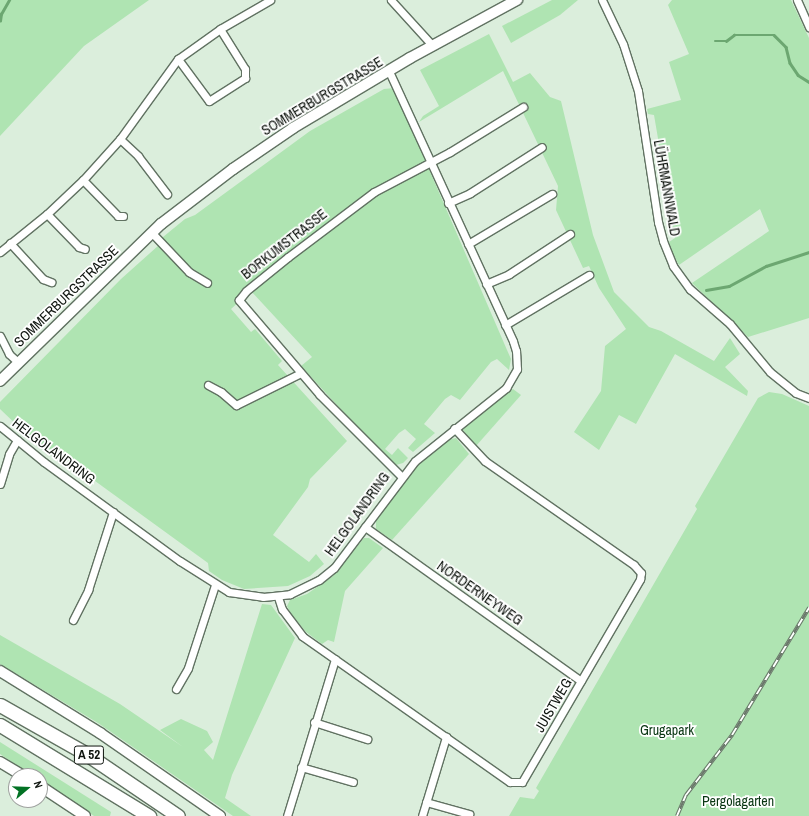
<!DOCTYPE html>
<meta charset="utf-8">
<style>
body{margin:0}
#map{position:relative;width:809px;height:816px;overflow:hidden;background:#dbeedc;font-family:"Archivo Narrow",sans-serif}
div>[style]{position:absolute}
.green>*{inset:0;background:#afe4b2}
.stream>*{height:2.5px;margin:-1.25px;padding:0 1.25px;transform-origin:1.25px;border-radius:1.25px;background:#6ca771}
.roads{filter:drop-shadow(1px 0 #617262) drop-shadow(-1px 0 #617262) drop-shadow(0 1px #617262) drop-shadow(0 -1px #617262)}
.street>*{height:7px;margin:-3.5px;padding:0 3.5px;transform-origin:3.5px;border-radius:3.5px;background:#fff}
.secondary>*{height:10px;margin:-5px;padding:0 5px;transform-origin:5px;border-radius:5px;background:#fff}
.highway>*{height:13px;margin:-6.5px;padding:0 6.5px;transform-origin:6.5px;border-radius:6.5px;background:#fff}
.rail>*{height:4px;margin-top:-2px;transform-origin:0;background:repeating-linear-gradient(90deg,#fff 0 8px,#6b766b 0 16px);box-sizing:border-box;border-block:1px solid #6b766b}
span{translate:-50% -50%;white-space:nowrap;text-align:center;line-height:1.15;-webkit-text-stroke:3.5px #fff;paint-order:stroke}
.shield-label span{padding:1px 3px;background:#fff;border:1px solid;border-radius:3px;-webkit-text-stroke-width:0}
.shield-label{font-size:13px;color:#0f150f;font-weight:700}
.street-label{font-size:14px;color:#0f150f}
.park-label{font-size:14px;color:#093612}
.north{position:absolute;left:8px;top:768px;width:40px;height:40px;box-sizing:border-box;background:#fff;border:1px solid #9fa19f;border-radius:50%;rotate:71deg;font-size:11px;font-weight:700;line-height:16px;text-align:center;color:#0f150f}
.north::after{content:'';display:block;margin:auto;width:14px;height:18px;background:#027224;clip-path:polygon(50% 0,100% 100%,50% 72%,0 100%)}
</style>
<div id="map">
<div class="green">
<i style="clip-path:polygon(0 0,149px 0,84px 46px,0 136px)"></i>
<i style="clip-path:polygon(552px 0,578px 0,560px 15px,511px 43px,502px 26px)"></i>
<i style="clip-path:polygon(672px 0,791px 0,809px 38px,809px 318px,748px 337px,692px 283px,769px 231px,760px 209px,679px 265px,672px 253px,669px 242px,675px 238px,654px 115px,648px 114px,647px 109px,681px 100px,669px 62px,689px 54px,668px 5px)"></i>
<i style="clip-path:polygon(489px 34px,513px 82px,530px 73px,550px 97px,561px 101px,593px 235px,614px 292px,649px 327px,661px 331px,714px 361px,730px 338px,740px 354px,725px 367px,748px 391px,747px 396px,675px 354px,636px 424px,619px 415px,599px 450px,574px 432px,601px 391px,605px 346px,626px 329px,599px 288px,589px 266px,583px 268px,556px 210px,558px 186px,503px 71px,419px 122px,423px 116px,439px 106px,420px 70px)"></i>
<i style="clip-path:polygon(394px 88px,507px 350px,511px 359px,509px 370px,497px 359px,491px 362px,460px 400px,451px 395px,445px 399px,424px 424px,435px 433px,413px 452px,408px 448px,416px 439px,405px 429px,399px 433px,385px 449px,392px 455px,398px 448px,408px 458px,403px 463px,396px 465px,358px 428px,301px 366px,312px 357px,251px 291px,231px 309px,251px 332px,255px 329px,282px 361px,278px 365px,347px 441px,310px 479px,308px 487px,273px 535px,309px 562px,316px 554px,324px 564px,310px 576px,288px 586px,244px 589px,222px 580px,209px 571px,208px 563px,51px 449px,44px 451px,0 409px,0 402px,121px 279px,159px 245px,163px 237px,185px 219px,195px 215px,310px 131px,384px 89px)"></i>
<i style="clip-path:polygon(513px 389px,521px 395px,476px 446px,463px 430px,464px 426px)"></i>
<i style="clip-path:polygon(769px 392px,782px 394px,809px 406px,809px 816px,509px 816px,520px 797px,534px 799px,539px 791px,536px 788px,697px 509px,695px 506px,758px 398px)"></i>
<i style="clip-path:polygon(456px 438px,469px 454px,392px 540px,376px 529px,376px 521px,415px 466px,443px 441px)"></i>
<i style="clip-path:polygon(364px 538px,369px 538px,383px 548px,345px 591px,334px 642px,328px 640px,322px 644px,306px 632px,291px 614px,287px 606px,290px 600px,307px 594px,333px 576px)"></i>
<i style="clip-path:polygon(262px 604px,271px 605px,295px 638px,232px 775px,225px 798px,251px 816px,233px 816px,98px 723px,0 664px,0 635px,120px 704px,183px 747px,160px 730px,181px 719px,207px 731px,213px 742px,204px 750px,213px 760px)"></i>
<i style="clip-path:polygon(0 742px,111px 812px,110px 816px,94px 816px,40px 780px,40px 776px,33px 776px,0 754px)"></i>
</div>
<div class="stream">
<i style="left:0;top:21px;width:7px;rotate:-82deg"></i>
<i style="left:1px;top:14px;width:16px;rotate:-60deg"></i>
<i style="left:715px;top:41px;width:11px"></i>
<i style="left:726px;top:41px;width:10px;rotate:-37deg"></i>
<i style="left:734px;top:35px;width:40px"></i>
<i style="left:774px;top:35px;width:17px;rotate:45deg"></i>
<i style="left:786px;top:47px;width:16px;rotate:76deg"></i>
<i style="left:790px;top:63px;width:14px;rotate:56deg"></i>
<i style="left:798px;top:75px;width:13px;rotate:32deg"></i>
<i style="left:706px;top:290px;width:23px;rotate:-10deg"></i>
<i style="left:729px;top:286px;width:42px;rotate:-28.4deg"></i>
<i style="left:766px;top:266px;width:45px;rotate:-18deg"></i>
</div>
<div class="roads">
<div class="street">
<i style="left:391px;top:0;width:62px;rotate:47.6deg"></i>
<i style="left:602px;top:0;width:49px;rotate:64.5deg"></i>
<i style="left:623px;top:44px;width:49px;rotate:72.3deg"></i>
<i style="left:638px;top:91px;width:133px;rotate:81.3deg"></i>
<i style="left:658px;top:222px;width:20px;rotate:75deg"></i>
<i style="left:663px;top:241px;width:27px;rotate:68deg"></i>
<i style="left:673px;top:266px;width:29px;rotate:54deg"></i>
<i style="left:690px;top:289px;width:53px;rotate:41.2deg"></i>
<i style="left:730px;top:324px;width:62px;rotate:50.2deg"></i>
<i style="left:770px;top:372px;width:33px;rotate:39deg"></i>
<i style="left:796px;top:393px;width:14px;rotate:21deg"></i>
<i style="left:797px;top:0;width:30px;rotate:66deg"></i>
<i style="left:178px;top:59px;width:52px;rotate:53.6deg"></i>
<i style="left:209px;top:101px;width:43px;rotate:-32.6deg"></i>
<i style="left:245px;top:78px;width:9px;rotate:-90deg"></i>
<i style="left:245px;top:69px;width:47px;rotate:-122deg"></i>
<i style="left:120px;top:139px;width:25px;rotate:43deg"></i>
<i style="left:138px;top:156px;width:48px;rotate:52.7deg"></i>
<i style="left:83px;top:180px;width:50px;rotate:45.8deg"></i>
<i style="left:118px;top:216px;width:5px"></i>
<i style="left:448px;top:203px;width:24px;rotate:-24deg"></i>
<i style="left:470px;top:193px;width:85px;rotate:-32.6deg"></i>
<i style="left:47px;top:214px;width:46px;rotate:45.9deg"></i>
<i style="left:79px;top:247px;width:6px;rotate:18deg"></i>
<i style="left:152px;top:233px;width:54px;rotate:46.5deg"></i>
<i style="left:189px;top:272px;width:21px;rotate:31deg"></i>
<i style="left:10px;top:243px;width:49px;rotate:47.5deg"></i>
<i style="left:43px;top:279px;width:9px;rotate:21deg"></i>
<i style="left:468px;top:244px;width:98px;rotate:-30.8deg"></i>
<i style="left:0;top:252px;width:60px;rotate:-39deg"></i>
<i style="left:47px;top:214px;width:50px;rotate:-43.4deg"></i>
<i style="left:83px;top:180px;width:55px;rotate:-47.9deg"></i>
<i style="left:120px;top:139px;width:99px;rotate:-54.1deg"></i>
<i style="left:178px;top:59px;width:52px;rotate:-35.5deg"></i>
<i style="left:220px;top:29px;width:58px;rotate:-30.1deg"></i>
<i style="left:486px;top:284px;width:25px;rotate:-23deg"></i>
<i style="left:509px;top:274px;width:73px;rotate:-33.3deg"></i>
<i style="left:505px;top:325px;width:98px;rotate:-30.8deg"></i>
<i style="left:0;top:336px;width:20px;rotate:63deg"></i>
<i style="left:9px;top:354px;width:12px;rotate:42deg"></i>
<i style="left:208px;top:385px;width:15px;rotate:28deg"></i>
<i style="left:221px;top:392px;width:20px;rotate:41deg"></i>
<i style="left:236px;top:405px;width:72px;rotate:-26.2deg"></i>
<i style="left:0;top:426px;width:57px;rotate:39.3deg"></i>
<i style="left:44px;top:462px;width:168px;rotate:36.1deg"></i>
<i style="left:180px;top:561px;width:58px;rotate:32.3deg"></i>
<i style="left:229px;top:592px;width:34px;rotate:8deg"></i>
<i style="left:263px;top:597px;width:27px;rotate:-6deg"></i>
<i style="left:290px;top:594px;width:32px;rotate:-26deg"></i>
<i style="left:319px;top:580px;width:19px;rotate:-39deg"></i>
<i style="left:334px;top:568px;width:134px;rotate:-52.9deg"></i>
<i style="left:415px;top:461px;width:117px;rotate:-38.7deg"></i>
<i style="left:506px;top:388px;width:22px;rotate:-60deg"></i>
<i style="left:517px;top:369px;width:18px;rotate:-93deg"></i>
<i style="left:516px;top:351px;width:10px;rotate:-107deg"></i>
<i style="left:513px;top:341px;width:296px;rotate:-114.7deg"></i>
<i style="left:401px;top:476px;width:115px;rotate:-135deg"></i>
<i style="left:320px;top:395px;width:125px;rotate:-130.5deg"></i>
<i style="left:239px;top:300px;width:11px;rotate:-52deg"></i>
<i style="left:246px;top:291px;width:54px;rotate:-39deg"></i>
<i style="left:288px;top:257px;width:108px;rotate:-37.1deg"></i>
<i style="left:374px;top:192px;width:86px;rotate:-27.8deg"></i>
<i style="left:450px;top:152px;width:86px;rotate:-31.7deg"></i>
<i style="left:0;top:484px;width:31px;rotate:-73deg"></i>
<i style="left:9px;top:454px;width:16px;rotate:-60deg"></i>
<i style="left:365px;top:527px;width:265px;rotate:35.5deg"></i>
<i style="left:278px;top:597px;width:13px;rotate:72deg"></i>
<i style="left:282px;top:609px;width:34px;rotate:53deg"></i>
<i style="left:302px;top:636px;width:254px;rotate:35.1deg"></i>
<i style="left:510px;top:782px;width:12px"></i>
<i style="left:522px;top:782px;width:235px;rotate:-59.8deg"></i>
<i style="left:640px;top:579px;width:6px;rotate:-81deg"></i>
<i style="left:641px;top:573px;width:11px;rotate:-131deg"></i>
<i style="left:634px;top:565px;width:182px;rotate:-145.1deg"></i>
<i style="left:485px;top:461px;width:45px;rotate:-133.2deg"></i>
<i style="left:73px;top:620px;width:34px;rotate:-63deg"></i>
<i style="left:88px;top:590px;width:82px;rotate:-72.2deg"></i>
<i style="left:176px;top:689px;width:24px;rotate:-60deg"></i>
<i style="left:188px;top:668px;width:87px;rotate:-72deg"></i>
<i style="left:314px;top:722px;width:56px;rotate:17.8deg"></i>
<i style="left:301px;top:767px;width:54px;rotate:16.1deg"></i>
<i style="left:426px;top:802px;width:45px;rotate:15.6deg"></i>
<i style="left:287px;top:816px;width:164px;rotate:-73deg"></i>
<i style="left:422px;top:816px;width:83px;rotate:-73.1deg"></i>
</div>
<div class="secondary">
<i style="left:0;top:381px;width:225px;rotate:-44.3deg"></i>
<i style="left:161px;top:224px;width:91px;rotate:-37.4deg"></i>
<i style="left:233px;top:169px;width:73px;rotate:-34.3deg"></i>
<i style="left:293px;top:128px;width:136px;rotate:-30.9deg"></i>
<i style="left:410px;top:58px;width:122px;rotate:-28.5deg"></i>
<i style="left:0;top:671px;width:118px;rotate:31.8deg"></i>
<i style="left:100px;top:733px;width:146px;rotate:34.7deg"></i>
<i style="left:0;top:762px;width:27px;rotate:31deg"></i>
<i style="left:40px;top:786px;width:54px;rotate:33.7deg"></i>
</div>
<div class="highway">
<i style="left:0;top:705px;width:98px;rotate:29.5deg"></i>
<i style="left:85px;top:753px;width:112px;rotate:34.1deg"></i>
<i style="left:0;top:725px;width:175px;rotate:31.4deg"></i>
</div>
</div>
<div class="rail">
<i style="left:677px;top:816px;width:23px;rotate:-67deg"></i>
<i style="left:686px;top:795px;width:76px;rotate:-52.5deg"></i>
<i style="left:732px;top:735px;width:149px;rotate:-58.8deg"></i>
</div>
<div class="shield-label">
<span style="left:89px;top:755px">A 52</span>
</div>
<div class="street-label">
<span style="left:322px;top:96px;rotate:-31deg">SOMMERBURGSTRASSE</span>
<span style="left:667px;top:188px;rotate:80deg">LÜHRMANNWALD</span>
<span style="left:284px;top:244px;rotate:-38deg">BORKUMSTRASSE</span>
<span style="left:66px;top:296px;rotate:-44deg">SOMMERBURGSTRASSE</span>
<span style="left:54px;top:451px;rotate:37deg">HELGOLANDRING</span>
<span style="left:357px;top:514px;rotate:-54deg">HELGOLANDRING</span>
<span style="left:480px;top:593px;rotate:35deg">NORDERNEYWEG</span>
<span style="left:553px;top:705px;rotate:-60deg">JUISTWEG</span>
</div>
<div class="park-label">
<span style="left:667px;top:730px">Grugapark</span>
<span style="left:738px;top:801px">Pergolagarten</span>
</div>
<div class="north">N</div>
</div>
